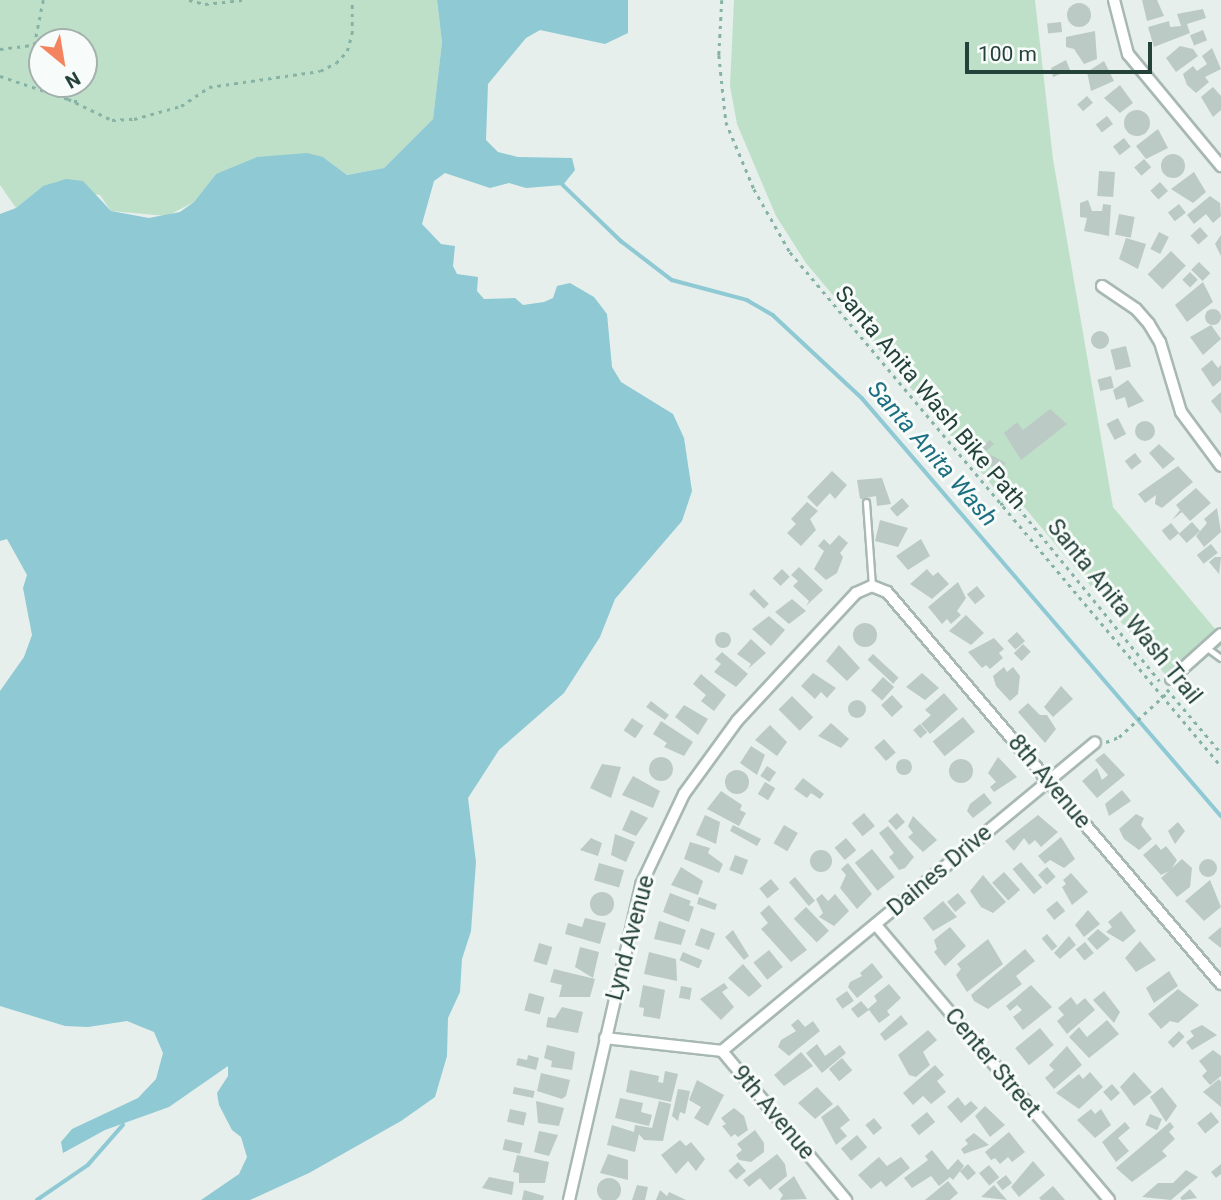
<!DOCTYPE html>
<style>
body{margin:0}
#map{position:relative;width:1221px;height:1200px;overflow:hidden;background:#e6efeb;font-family:Roboto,sans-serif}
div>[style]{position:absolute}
.green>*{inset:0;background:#bfe0c8}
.water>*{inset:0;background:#8ec9d4}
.stream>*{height:3.5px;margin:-1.75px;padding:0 1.75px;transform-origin:1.75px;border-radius:1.75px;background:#8ec9d4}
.building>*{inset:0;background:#bbcac4;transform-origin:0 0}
.round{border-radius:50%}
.path>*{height:2.5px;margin-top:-1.25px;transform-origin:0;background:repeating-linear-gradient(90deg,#86b3a5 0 3.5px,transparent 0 8.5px)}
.roads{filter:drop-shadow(2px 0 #a8b8b2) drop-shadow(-2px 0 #a8b8b2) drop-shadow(0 2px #a8b8b2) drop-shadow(0 -2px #a8b8b2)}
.service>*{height:5px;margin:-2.5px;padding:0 2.5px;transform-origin:2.5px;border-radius:2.5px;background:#fff}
.minor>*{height:10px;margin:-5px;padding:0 5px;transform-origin:5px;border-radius:5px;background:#fff}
span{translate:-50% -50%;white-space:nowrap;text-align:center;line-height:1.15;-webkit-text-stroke:6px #f7fbf9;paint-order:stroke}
.street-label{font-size:23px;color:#24423a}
.water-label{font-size:24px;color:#1c6f80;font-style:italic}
.north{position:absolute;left:28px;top:28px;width:70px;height:70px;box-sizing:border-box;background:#f7fbf9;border:2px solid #a3b1ad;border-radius:50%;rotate:150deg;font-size:19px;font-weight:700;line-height:28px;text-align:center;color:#24423a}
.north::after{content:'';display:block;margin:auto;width:24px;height:32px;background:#f4845f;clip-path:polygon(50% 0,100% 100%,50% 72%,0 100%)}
.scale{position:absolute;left:965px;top:42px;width:187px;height:32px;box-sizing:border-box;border:4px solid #24423a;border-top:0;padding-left:9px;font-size:21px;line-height:24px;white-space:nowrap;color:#24423a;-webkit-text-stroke:5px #f7fbf9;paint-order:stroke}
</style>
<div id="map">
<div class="green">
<i style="clip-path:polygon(evenodd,0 0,437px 0,442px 42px,433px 119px,384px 168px,347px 175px,323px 157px,216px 174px,194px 202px,167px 216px,111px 211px,100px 195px,43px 186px,16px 208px,0 185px,0 0,42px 42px,84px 42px,84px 84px,42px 84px,42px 42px)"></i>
<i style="clip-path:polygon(734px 0,1035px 0,1053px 159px,1113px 507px,1221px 636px,1221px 646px,1174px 685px,1014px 495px,996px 490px,806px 263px,776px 216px,737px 124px,730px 86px)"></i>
</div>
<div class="water">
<i style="clip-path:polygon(437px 0,628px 0,628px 33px,605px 44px,540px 30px,526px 38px,488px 84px,486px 140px,498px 152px,518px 157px,572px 158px,575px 170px,563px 185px,526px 188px,509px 183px,490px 188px,445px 173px,434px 181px,422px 224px,441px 244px,455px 246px,453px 266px,457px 274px,478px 277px,477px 291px,484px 299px,515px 298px,523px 305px,544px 302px,553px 298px,557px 286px,570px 283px,594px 297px,607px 314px,612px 367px,621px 382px,673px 414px,684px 438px,692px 491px,682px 521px,615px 599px,600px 637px,564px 693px,499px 750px,468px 798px,476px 862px,471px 931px,462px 959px,460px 992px,448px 1018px,447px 1056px,435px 1097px,401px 1121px,309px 1173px,250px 1200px,201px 1200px,239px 1174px,247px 1157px,241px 1137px,232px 1130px,219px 1105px,217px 1093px,228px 1076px,228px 1066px,169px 1107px,105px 1130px,63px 1153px,61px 1142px,72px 1129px,138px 1098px,156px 1079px,163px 1053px,154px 1032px,127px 1021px,88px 1027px,65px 1026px,0 1006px,0 691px,24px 657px,32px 635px,23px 588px,27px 575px,7px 539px,0 541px,0 214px,16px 208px,43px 186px,66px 179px,83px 181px,111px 211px,149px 218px,180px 212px,194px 202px,216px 174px,257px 157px,307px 153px,323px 157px,347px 175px,384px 168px,433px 119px,442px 42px)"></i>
</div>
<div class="stream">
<i style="left:563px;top:185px;width:81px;rotate:44deg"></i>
<i style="left:621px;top:241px;width:64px;rotate:37.4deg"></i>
<i style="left:672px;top:280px;width:78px;rotate:14.9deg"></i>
<i style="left:747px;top:300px;width:30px;rotate:30deg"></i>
<i style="left:773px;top:315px;width:122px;rotate:43deg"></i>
<i style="left:862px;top:398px;width:551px;rotate:49.34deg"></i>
<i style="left:37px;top:1200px;width:62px;rotate:-34.5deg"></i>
<i style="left:88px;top:1165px;width:53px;rotate:-48.8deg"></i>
</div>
<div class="building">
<i style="clip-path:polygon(1142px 0,1157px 0,1164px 16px,1147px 21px)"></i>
<i class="round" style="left:1067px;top:3px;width:24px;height:24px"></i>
<i style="clip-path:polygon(1203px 9px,1206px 18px,1187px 24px,1190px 33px,1154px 47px,1148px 27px,1169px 21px,1170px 27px,1181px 26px,1177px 14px)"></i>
<i style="left:1061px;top:22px;width:10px;height:14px;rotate:84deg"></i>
<i style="left:1203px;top:30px;width:11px;height:14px;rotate:68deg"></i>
<i style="clip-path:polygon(1095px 31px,1097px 59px,1084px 64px,1074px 49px,1066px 47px,1066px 37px)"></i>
<i style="clip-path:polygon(1180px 46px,1193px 49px,1198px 56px,1176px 72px,1166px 58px)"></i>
<i style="clip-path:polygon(1212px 48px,1221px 69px,1205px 77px,1209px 82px,1196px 93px,1187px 85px,1183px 74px,1193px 66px,1197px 71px,1207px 64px,1202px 56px)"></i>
<i style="clip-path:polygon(1066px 60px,1070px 70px,1053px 77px,1051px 68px)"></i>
<i style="clip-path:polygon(1104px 61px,1114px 81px,1091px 91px,1087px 72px)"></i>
<i style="clip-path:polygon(1120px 85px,1133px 103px,1120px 113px,1104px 98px)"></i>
<i style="clip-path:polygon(1213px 87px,1221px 96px,1221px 110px,1213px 117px,1201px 97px)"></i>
<i style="left:1087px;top:96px;width:9px;height:13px;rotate:49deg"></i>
<i class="round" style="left:1124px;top:110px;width:26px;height:26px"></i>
<i style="left:1107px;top:116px;width:10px;height:14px;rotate:53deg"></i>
<i style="clip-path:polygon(1158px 129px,1168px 148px,1146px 159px,1136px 146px)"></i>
<i style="left:1124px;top:138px;width:11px;height:14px;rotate:52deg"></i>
<i class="round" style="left:1161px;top:154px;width:24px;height:24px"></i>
<i style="left:1144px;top:159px;width:11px;height:13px;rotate:49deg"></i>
<i style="left:1099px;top:171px;width:16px;height:25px;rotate:4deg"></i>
<i style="clip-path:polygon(1194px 172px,1206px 192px,1193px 203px,1171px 189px)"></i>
<i style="left:1160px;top:182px;width:12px;height:13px;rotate:48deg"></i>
<i style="clip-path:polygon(1210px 196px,1220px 203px,1221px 216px,1213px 223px,1206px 214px,1194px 224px,1187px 215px)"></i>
<i style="clip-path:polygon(1088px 200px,1092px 211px,1102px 211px,1103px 204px,1111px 205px,1109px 236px,1084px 231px,1087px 218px,1080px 217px,1080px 203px)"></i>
<i style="left:1179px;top:204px;width:11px;height:14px;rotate:52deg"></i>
<i style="left:1119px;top:214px;width:16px;height:21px;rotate:11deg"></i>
<i style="left:1200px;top:227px;width:12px;height:13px;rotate:48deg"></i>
<i style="left:1159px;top:232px;width:11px;height:19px;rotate:27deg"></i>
<i style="clip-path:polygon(1221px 235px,1221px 256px,1215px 244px)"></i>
<i style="clip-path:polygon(1126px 238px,1146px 244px,1138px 269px,1119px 259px)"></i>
<i style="left:1171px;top:251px;width:21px;height:33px;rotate:45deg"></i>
<i style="left:1199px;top:262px;width:16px;height:11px;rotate:45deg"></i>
<i style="left:1190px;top:272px;width:11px;height:11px;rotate:45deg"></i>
<i style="clip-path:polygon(1203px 282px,1213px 302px,1187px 322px,1175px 305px)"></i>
<i class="round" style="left:1205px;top:309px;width:16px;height:16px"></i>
<i style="clip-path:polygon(1211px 325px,1221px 339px,1203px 355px,1190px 337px)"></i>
<i class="round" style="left:1091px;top:331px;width:18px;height:18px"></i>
<i style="left:1126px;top:346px;width:21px;height:16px;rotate:76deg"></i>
<i style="clip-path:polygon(1212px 360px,1218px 368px,1221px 365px,1221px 380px,1213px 387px,1201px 369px)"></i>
<i style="left:1111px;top:376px;width:12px;height:14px;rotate:76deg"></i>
<i style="clip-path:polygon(1128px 380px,1144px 401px,1128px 408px,1125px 397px,1116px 400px,1113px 390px)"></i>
<i style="clip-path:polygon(1221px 392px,1221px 414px,1211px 401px)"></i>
<i style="clip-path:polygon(1050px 409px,1067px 424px,1021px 460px,1004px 433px,1017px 422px,1023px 430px)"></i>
<i style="left:1118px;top:418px;width:18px;height:13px;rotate:63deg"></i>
<i class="round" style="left:1135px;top:421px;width:20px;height:20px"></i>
<i style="clip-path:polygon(990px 440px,994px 444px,985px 452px,1006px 463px,997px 472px,977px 451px)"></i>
<i style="clip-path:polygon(1159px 444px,1175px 459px,1163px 469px,1149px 453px)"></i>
<i style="left:1135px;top:453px;width:11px;height:13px;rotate:52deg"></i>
<i style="clip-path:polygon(1178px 466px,1193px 482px,1162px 508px,1155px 504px,1156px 495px,1145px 503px,1138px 494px)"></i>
<i style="clip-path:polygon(832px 471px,847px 485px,835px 499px,830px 493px,817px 507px,807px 497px)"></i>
<i style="clip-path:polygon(882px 478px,891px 504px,877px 506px,876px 496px,860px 499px,857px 480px)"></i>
<i style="clip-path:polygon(1196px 488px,1211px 503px,1190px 521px,1182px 512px,1172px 520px,1180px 510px,1176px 505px)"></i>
<i style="left:902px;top:498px;width:11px;height:16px;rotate:49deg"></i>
<i style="clip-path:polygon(807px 502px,818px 511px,810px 519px,816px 530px,801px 546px,787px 533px,796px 524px,791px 519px)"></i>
<i style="clip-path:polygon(1217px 508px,1221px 532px,1204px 547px,1196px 536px,1207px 523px,1204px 519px)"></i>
<i style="clip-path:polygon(880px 520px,908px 528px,898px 547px,875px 541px)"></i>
<i style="left:1192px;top:522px;width:12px;height:18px;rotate:48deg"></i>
<i style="left:1171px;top:523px;width:13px;height:12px;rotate:51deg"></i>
<i style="clip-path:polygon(839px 535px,848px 543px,840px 553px,843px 557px,837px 573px,826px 580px,814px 569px,824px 551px,818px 546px,824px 539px,830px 545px)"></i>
<i style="clip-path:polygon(921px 539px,930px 556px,908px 570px,896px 556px)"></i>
<i style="left:1211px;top:544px;width:11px;height:18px;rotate:52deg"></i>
<i style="clip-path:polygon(1215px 557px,1221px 557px,1219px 574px,1209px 562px)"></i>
<i style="clip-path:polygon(799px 567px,823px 590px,806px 606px,809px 601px,793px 586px,798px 581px,791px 575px)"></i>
<i style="left:782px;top:569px;width:11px;height:13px;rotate:45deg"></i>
<i style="clip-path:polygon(927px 569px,933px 576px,938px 572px,949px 584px,932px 599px,910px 584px)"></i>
<i style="clip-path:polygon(958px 582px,966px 598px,957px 611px,961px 615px,951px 624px,947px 619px,942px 624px,928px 607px)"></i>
<i style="left:977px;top:586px;width:13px;height:13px;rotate:51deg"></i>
<i style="left:754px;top:589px;width:21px;height:7px;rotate:45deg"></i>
<i style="clip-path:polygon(792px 599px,806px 611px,789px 624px,775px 612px)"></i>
<i style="clip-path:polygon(966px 615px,984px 633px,971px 645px,949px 631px)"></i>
<i style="clip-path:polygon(769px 616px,785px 630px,771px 646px,752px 629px)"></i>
<i class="round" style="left:853px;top:623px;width:24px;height:24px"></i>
<i style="left:1017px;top:632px;width:12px;height:13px;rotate:48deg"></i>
<i class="round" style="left:715px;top:632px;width:16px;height:16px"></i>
<i style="clip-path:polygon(994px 638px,1004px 649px,999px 653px,1003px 658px,990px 669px,986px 665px,982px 668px,968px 652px)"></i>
<i style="clip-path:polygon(751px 639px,766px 653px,748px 669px,751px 664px,737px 654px)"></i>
<i style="left:1023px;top:644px;width:11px;height:13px;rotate:45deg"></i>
<i style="clip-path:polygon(839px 645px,860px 668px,847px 681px,826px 661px)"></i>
<i style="clip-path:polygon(722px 652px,748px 674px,736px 687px,714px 672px,721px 664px,715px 659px)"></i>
<i style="left:873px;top:654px;width:35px;height:8px;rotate:43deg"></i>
<i style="clip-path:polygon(1004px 667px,1007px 672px,1013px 667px,1020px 676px,1018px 694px,1010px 701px,996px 686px,993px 676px)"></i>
<i style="clip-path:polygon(813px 673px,836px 688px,827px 698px,821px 692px,815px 699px,801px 686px)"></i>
<i style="clip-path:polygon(922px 673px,939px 688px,925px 700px,906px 687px)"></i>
<i style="clip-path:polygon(701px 674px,726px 695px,714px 711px,701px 701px,706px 695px,693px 684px)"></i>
<i style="left:883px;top:677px;width:15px;height:18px;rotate:42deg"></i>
<i style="clip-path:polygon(1061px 686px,1073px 699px,1053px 717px,1044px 707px)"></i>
<i style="clip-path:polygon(944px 693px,958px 709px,930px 734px,921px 724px,931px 715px,925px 710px)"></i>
<i style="left:892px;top:695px;width:16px;height:15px;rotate:47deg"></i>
<i style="left:792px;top:696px;width:30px;height:19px;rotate:45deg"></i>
<i class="round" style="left:848px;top:700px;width:18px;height:18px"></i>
<i style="clip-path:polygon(651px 701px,669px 715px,665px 720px,646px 707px)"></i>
<i style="clip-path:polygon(1028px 703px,1040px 715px,1047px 715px,1056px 729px,1045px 743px,1018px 712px)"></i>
<i style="clip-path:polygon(684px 705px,708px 719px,698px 735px,675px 717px)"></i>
<i style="left:963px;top:717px;width:19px;height:39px;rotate:51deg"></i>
<i style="left:632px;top:718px;width:14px;height:15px;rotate:34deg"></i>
<i style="clip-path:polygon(661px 721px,693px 742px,684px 756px,664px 747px,667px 743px,653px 734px)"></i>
<i style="clip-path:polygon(831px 723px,849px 739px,841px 748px,818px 736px)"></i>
<i style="left:920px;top:724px;width:11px;height:9px;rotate:49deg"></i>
<i style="clip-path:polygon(770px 725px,787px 742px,777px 756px,755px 740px)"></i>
<i style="left:884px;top:739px;width:18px;height:13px;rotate:49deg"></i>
<i style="clip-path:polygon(751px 746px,765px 755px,757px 775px,740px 763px)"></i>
<i style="clip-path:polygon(1104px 753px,1125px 775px,1097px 798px,1082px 781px,1097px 768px,1102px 780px,1108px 775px,1095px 760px)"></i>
<i class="round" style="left:649px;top:757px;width:24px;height:24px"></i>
<i style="clip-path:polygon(998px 757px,1017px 777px,994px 792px,990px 787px,996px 782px,988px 773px)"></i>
<i class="round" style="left:896px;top:759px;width:16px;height:16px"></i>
<i class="round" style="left:949px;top:759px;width:24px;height:24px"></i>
<i style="clip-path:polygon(602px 764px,621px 767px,611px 798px,590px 788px)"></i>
<i style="left:767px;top:766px;width:11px;height:12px;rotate:34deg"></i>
<i class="round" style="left:725px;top:770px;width:24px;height:24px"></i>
<i style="clip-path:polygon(633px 776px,660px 791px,653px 808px,622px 795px)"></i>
<i style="clip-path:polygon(803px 778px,824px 794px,820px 799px,811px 793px,807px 798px,794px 789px)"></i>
<i style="left:765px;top:782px;width:12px;height:14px;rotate:31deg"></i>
<i style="clip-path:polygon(1122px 790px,1131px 801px,1109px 816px,1105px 804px)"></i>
<i style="clip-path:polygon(721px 791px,742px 805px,740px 810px,746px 813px,739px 826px,707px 809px)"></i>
<i style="clip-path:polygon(984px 793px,992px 803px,973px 818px,967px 811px,970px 804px)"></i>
<i style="clip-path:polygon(631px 810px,648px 818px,636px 836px,622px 830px)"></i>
<i style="left:864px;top:813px;width:17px;height:16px;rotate:50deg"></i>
<i style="left:897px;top:813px;width:12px;height:12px;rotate:48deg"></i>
<i style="clip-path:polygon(1136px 814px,1144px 818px,1141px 825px,1152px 839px,1139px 850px,1124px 839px,1119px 829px)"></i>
<i style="clip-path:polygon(705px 815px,720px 822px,716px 844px,696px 835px)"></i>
<i style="clip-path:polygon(1038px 815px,1058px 832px,1041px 847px,1035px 840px,1029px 845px,1024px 838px,1014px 851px,1005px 841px)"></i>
<i style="clip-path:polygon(913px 816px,937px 840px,923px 852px,908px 837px,913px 833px,908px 826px)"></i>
<i style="clip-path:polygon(1178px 822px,1185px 831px,1175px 844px,1168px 831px)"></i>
<i style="clip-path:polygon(733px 825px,761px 839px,757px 846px,730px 831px)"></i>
<i style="left:784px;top:825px;width:16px;height:21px;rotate:30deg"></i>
<i style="clip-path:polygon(888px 826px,914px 857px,905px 868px,899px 870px,889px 857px,894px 853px,879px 833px)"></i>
<i style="clip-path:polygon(615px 834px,635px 842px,626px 862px,611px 855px)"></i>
<i style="clip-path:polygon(1061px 837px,1075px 859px,1064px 868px,1050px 860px,1045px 864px,1038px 856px)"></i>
<i style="clip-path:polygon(591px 838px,602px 843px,598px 856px,580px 850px)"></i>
<i style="left:846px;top:838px;width:16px;height:15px;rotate:50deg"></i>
<i style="clip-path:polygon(690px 842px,710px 848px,708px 853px,723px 864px,719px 873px,684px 859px)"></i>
<i style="clip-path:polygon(1156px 844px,1161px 850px,1166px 846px,1177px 860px,1172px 868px,1182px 859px,1192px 868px,1190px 887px,1177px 897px,1161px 878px,1169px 871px,1161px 875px,1143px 855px)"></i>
<i style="left:872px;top:849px;width:36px;height:22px;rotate:51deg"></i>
<i class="round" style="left:810px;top:850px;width:22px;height:22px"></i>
<i style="left:735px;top:855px;width:14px;height:16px;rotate:21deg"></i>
<i class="round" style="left:1199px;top:859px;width:18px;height:18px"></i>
<i style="left:1021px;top:862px;width:33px;height:11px;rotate:50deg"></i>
<i style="left:599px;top:863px;width:26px;height:18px;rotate:16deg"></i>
<i style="clip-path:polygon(848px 863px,872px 894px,857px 909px,840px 888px,846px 875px,841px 869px)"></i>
<i style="clip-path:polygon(681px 867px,703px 881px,698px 895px,671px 885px)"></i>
<i style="left:1047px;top:867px;width:13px;height:12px;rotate:48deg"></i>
<i style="left:1004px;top:872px;width:24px;height:16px;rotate:48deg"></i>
<i style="clip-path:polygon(1071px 873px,1088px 892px,1072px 905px,1062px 887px,1066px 884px,1063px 880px)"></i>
<i style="clip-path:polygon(983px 875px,1006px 902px,993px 913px,981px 907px,970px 891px)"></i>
<i style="left:795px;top:877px;width:31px;height:8px;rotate:50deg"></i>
<i style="left:771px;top:879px;width:13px;height:15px;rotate:51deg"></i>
<i style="clip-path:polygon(1210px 880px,1221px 907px,1204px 921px,1185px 901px)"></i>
<i class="round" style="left:590px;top:892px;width:24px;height:24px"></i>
<i style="clip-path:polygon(670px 893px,691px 901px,689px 905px,694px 907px,689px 922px,663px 912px)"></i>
<i style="left:958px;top:893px;width:13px;height:14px;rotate:51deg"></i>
<i style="clip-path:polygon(822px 894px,828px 901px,835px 894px,849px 911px,834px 926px,819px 917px,823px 913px,816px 899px)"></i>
<i style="clip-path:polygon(699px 897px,717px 904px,715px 910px,697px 904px)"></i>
<i style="clip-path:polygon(943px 901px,957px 917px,933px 931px,923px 918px)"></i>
<i style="left:1057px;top:901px;width:13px;height:14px;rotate:51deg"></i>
<i style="clip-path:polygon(769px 905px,807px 950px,791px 962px,761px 929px,768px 923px,760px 913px)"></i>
<i style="left:806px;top:907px;width:33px;height:17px;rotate:46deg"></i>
<i style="clip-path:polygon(1088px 910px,1100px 924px,1084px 937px,1075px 925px)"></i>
<i style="clip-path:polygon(1121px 911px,1136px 931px,1123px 942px,1106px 932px,1112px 927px,1108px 922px)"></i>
<i style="clip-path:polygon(585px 918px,606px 923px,600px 944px,565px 934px,568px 923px,582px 927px)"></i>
<i style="clip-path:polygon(659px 921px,686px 930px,681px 945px,654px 939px)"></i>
<i style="clip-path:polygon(950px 927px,966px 946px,945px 966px,934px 952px,937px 949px,934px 940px)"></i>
<i style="clip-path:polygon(1221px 927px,1221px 948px,1208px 938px)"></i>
<i style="left:701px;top:928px;width:15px;height:18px;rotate:20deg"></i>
<i style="clip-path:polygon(1098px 929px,1110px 939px,1097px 950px,1087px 939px)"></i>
<i style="clip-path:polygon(733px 930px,749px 956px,744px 960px,725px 937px)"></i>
<i style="left:1047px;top:934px;width:16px;height:7px;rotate:50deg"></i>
<i style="clip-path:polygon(1069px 936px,1076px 945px,1060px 959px,1054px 953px)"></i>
<i style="clip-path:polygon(988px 939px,1003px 964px,967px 992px,956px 975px,961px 969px,957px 964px)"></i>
<i style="clip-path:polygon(1140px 941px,1156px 960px,1136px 972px,1125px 958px)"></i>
<i style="left:1085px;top:942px;width:14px;height:12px;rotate:51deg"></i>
<i style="left:539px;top:943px;width:14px;height:19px;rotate:17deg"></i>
<i style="clip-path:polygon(580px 947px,599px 952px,593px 978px,575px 967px)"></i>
<i style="clip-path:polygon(1025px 949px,1035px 961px,1016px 976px,1022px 984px,988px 1009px,974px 1001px,971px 995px)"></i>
<i style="left:769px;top:950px;width:22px;height:20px;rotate:51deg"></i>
<i style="clip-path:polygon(649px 952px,676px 959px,677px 981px,644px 974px)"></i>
<i style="left:683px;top:952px;width:21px;height:9px;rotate:23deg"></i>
<i style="clip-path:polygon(872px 963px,883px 977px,857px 998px,848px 987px,850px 982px,862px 976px,860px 973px)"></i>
<i style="clip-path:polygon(743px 964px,762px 986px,749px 997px,728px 978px)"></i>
<i style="clip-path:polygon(554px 969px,595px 979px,590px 997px,559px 997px,562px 985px,550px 982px)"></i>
<i style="clip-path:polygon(1169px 971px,1178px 986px,1154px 1003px,1146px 988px)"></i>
<i style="clip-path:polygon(724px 983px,728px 988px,722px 992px,734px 1007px,721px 1020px,700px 999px)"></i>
<i style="clip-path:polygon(889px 984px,901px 998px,887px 1011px,890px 1015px,879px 1023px,869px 1010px,858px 1018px,851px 1009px,861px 1001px,868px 1009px,877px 1001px,874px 996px)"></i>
<i style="clip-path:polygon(643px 985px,665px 990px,660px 1019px,643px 1016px,644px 1008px,639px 1007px)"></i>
<i style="clip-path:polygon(1031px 985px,1052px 1007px,1023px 1030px,1013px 1017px,1022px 1010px,1017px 1005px,1010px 1011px,1006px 1006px)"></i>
<i style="left:681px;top:986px;width:11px;height:12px;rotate:10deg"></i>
<i style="clip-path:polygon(1178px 989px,1199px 1005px,1178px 1023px,1170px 1021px,1161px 1029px,1148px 1014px)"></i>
<i style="left:847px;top:991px;width:12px;height:14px;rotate:55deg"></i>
<i style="clip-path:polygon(1104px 991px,1120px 1012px,1114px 1023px,1093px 1000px)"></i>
<i style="left:529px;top:993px;width:16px;height:18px;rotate:15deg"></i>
<i style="clip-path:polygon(1071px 997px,1077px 1005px,1085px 998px,1095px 1010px,1067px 1034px,1057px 1021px,1064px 1015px,1058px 1008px)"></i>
<i style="clip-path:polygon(562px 1007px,583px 1012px,578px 1033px,546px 1027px,548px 1017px,555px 1018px)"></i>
<i style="clip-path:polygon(901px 1015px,908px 1024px,885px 1041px,880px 1034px)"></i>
<i style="clip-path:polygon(798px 1019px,805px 1027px,813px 1021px,820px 1031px,789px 1056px,778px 1047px,781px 1040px,796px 1031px,791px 1025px)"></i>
<i style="clip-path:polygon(1107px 1020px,1119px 1034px,1089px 1058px,1069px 1037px,1079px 1027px,1087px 1037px)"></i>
<i style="clip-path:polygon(1202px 1025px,1217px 1035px,1192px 1050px,1186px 1042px,1194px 1036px,1190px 1031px)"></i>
<i style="left:1040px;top:1028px;width:22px;height:32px;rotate:51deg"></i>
<i style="clip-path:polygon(928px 1030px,937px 1040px,923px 1052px,930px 1065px,916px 1077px,909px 1075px,898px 1055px)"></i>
<i style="left:1179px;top:1031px;width:8px;height:16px;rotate:45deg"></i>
<i style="clip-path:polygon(817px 1044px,825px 1056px,840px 1045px,846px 1053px,822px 1073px,806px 1053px)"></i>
<i style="clip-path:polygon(547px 1045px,575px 1052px,572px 1070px,551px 1067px,552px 1061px,544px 1058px)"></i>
<i style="clip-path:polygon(1067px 1046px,1082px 1065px,1054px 1089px,1045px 1078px,1054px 1070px,1049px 1065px)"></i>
<i style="clip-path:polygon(1213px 1050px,1221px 1056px,1221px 1076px,1210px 1085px,1202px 1076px,1207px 1071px,1199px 1061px)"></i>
<i style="clip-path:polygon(801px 1052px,813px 1066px,784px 1086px,774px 1075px)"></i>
<i style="clip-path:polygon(528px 1055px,539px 1058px,536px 1070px,516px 1065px,518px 1058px,527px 1060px)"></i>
<i style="left:842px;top:1058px;width:16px;height:17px;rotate:50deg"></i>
<i style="clip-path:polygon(935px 1065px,944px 1075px,937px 1081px,946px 1092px,931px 1104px,923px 1096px,913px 1105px,903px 1093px)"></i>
<i style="clip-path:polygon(630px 1070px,659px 1076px,658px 1082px,663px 1083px,665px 1071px,678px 1074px,671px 1102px,626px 1092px)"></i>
<i style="clip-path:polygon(1090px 1072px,1103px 1087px,1079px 1109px,1056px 1093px,1079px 1074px,1083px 1079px)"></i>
<i style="clip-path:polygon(1134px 1072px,1152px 1092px,1134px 1106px,1120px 1087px)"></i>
<i style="clip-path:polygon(541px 1073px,570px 1080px,566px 1096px,562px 1099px,537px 1091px)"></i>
<i style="clip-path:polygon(1219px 1079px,1221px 1082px,1221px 1107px,1203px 1092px)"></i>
<i style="clip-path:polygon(697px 1080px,724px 1095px,708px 1126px,694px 1118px,701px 1107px,689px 1100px)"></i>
<i style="left:1112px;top:1084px;width:12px;height:12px;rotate:48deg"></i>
<i style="left:514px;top:1087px;width:21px;height:7px;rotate:11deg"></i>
<i style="clip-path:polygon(817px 1087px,833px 1104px,815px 1119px,798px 1103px)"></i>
<i style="clip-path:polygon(1162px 1087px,1177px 1106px,1166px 1122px,1150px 1097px)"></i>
<i style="clip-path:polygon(678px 1089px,690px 1091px,685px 1114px,680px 1112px,678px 1121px,672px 1116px)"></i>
<i style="clip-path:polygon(958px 1097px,965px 1106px,971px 1101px,978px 1108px,961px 1123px,947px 1107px)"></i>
<i style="clip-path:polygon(620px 1098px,643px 1103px,641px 1112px,652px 1115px,649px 1126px,615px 1118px)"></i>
<i style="clip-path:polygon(536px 1101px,564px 1108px,559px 1126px,538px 1123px)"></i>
<i style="clip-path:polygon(659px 1101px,671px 1104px,663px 1141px,644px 1140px,639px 1134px,635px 1152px,607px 1145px,612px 1125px,634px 1132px,635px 1125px,652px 1128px)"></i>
<i style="clip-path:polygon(838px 1105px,850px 1120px,840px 1128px,847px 1136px,836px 1145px,821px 1117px)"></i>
<i style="clip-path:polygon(985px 1106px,1005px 1125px,990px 1137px,975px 1116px)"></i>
<i style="clip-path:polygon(734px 1108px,744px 1116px,748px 1130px,738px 1137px,735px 1134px,731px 1137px,722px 1126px,726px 1124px,721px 1118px)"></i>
<i style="left:510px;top:1109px;width:17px;height:13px;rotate:13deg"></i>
<i style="clip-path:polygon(1091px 1109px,1095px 1114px,1101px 1109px,1111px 1125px,1095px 1138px,1077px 1120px)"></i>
<i style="left:927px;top:1112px;width:13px;height:21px;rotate:51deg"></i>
<i style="left:1211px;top:1112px;width:13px;height:18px;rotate:51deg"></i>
<i style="left:1150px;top:1114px;width:13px;height:12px;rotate:23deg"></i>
<i style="left:874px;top:1118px;width:13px;height:11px;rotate:51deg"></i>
<i style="clip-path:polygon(1125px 1122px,1130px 1128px,1118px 1138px,1129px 1151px,1116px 1162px,1102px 1142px)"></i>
<i style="clip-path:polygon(1170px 1122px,1174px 1127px,1169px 1132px,1175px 1139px,1162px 1151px,1167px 1156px,1132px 1182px,1116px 1168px)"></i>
<i style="clip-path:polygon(755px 1130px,764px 1143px,764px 1152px,751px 1162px,739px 1160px,736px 1155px,742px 1150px,737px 1144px)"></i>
<i style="clip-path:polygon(539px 1131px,558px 1135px,549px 1156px,534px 1152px)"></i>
<i style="clip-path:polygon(1009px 1132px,1025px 1152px,1012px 1162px,1008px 1157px,1000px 1164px,995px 1158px,991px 1160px,985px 1152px)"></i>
<i style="clip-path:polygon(974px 1133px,989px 1145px,964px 1154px,961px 1149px,968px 1144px,965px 1140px)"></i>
<i style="left:857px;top:1135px;width:16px;height:21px;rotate:50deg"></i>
<i style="left:505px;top:1139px;width:18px;height:11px;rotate:13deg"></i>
<i style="clip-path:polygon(680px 1140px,686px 1146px,691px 1142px,705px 1159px,696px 1171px,688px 1161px,676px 1174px,661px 1155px)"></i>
<i style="clip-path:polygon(932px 1150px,948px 1170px,958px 1159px,964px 1166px,953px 1180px,950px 1177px,939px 1186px,931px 1176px,912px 1188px,904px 1178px,928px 1160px,925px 1156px)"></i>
<i style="clip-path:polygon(608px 1154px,628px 1160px,628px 1180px,600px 1173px)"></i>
<i style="clip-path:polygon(777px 1154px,785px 1164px,787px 1176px,770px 1190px,760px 1178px,749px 1187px,743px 1180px)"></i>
<i style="clip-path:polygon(517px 1155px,549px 1162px,545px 1183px,519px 1183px,519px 1173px,513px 1172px)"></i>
<i style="clip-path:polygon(879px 1157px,887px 1166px,901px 1157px,910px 1168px,886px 1187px,881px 1181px,871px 1189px,858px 1175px)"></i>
<i style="clip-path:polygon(1033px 1161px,1045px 1175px,1019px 1197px,1011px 1187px)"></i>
<i style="left:738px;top:1162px;width:12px;height:13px;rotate:48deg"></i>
<i style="left:968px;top:1164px;width:12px;height:11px;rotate:48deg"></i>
<i style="clip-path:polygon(1221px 1164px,1221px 1174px,1216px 1178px,1211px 1172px)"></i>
<i style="left:989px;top:1165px;width:16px;height:13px;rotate:50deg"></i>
<i style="clip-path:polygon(1186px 1170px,1198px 1177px,1171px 1200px,1142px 1197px,1158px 1183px,1173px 1183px)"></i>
<i style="left:1006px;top:1175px;width:10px;height:12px;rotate:53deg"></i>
<i style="clip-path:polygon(794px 1176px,807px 1199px,780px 1200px,783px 1195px,778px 1189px)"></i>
<i style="clip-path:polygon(489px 1177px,514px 1182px,512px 1195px,482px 1188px)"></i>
<i class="round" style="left:597px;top:1178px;width:24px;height:24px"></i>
<i style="clip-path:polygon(948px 1181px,958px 1193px,950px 1200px,925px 1200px)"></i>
<i style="clip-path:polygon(637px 1185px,648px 1187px,645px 1200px,632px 1200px)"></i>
<i style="clip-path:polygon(994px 1185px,1007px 1200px,981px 1197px)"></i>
<i style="clip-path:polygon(1053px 1186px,1065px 1200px,1041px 1200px,1039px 1198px)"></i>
<i style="clip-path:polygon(1190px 1189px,1197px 1198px,1182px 1200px,1180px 1198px)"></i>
<i style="clip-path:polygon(524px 1190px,544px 1196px,543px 1200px,522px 1200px)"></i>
<i style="clip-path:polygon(660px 1190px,667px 1196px,669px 1192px,686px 1200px,656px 1200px)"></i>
</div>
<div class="path">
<i style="left:189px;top:0;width:16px;rotate:14deg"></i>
<i style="left:205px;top:4px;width:37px;rotate:-6deg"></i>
<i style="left:722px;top:0;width:55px;rotate:93.1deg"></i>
<i style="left:719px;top:55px;width:67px;rotate:84deg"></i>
<i style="left:726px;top:122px;width:73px;rotate:67.3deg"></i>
<i style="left:754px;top:189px;width:73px;rotate:60.3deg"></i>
<i style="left:790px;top:252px;width:671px;rotate:50.02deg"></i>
<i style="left:0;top:49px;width:34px;rotate:-7deg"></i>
<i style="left:42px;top:56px;width:14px;rotate:-126deg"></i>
<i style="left:34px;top:45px;width:46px;rotate:-78.7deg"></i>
<i style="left:0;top:76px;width:72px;rotate:18.7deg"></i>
<i style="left:68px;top:99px;width:49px;rotate:25.5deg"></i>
<i style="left:112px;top:120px;width:22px;rotate:-3deg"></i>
<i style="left:134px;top:119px;width:49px;rotate:-15.5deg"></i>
<i style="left:181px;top:106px;width:34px;rotate:-34deg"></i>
<i style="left:209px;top:87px;width:112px;rotate:-8.2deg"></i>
<i style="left:320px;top:71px;width:18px;rotate:-27deg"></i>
<i style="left:336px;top:63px;width:16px;rotate:-47deg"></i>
<i style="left:347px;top:51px;width:18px;rotate:-74deg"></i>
<i style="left:352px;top:34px;width:34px;rotate:-90deg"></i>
<i style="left:75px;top:103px;width:19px;rotate:-84deg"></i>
<i style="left:1000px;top:504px;width:13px;rotate:-13deg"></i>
<i style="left:1013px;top:501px;width:232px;rotate:50.8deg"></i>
<i style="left:1167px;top:689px;width:84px;rotate:49.8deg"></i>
<i style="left:1106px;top:742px;width:14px;rotate:-21deg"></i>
<i style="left:1119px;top:737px;width:67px;rotate:-42.6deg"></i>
</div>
<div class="roads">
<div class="service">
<i style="left:866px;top:502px;width:84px;rotate:85.9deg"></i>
<i style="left:1207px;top:648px;width:17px;rotate:36deg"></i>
</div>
<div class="minor">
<i style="left:1114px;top:0;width:56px;rotate:75.5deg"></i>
<i style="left:1128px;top:54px;width:146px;rotate:50.3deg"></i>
<i style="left:1102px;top:286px;width:41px;rotate:34.1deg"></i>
<i style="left:1136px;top:309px;width:20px;rotate:49deg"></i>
<i style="left:1149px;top:324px;width:21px;rotate:59deg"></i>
<i style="left:1160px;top:342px;width:73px;rotate:73.3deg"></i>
<i style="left:1181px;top:412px;width:67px;rotate:53.5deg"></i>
<i style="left:1171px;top:679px;width:67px;rotate:-42deg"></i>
<i style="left:876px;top:925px;width:360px;rotate:49.7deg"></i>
<i style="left:605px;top:1038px;width:118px;rotate:6.3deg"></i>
<i style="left:722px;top:1051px;width:194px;rotate:50.2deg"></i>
<i style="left:722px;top:1051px;width:484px;rotate:-39.6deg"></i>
<i style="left:569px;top:1200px;width:323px;rotate:-77.1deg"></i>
<i style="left:641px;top:885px;width:101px;rotate:-64.7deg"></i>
<i style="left:684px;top:794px;width:90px;rotate:-54deg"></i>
<i style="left:737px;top:721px;width:175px;rotate:-47.1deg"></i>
<i style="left:856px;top:593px;width:17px;rotate:-24deg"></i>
<i style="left:872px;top:586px;width:16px;rotate:22deg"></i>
<i style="left:887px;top:592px;width:515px;rotate:49.57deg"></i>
</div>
</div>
<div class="street-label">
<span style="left:930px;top:398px;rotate:50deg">Santa Anita Wash Bike Path</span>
<span style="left:1124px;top:612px;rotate:51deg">Santa Anita Wash Trail</span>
<span style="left:1049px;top:782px;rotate:50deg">8th Avenue</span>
<span style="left:940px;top:871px;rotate:-40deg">Daines Drive</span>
<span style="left:631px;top:938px;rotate:-75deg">Lynd Avenue</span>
<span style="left:992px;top:1063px;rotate:50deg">Center Street</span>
<span style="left:773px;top:1113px;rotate:50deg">9th Avenue</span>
</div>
<div class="water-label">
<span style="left:932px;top:454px;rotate:49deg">Santa Anita Wash</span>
</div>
<div class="north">N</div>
<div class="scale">100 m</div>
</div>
